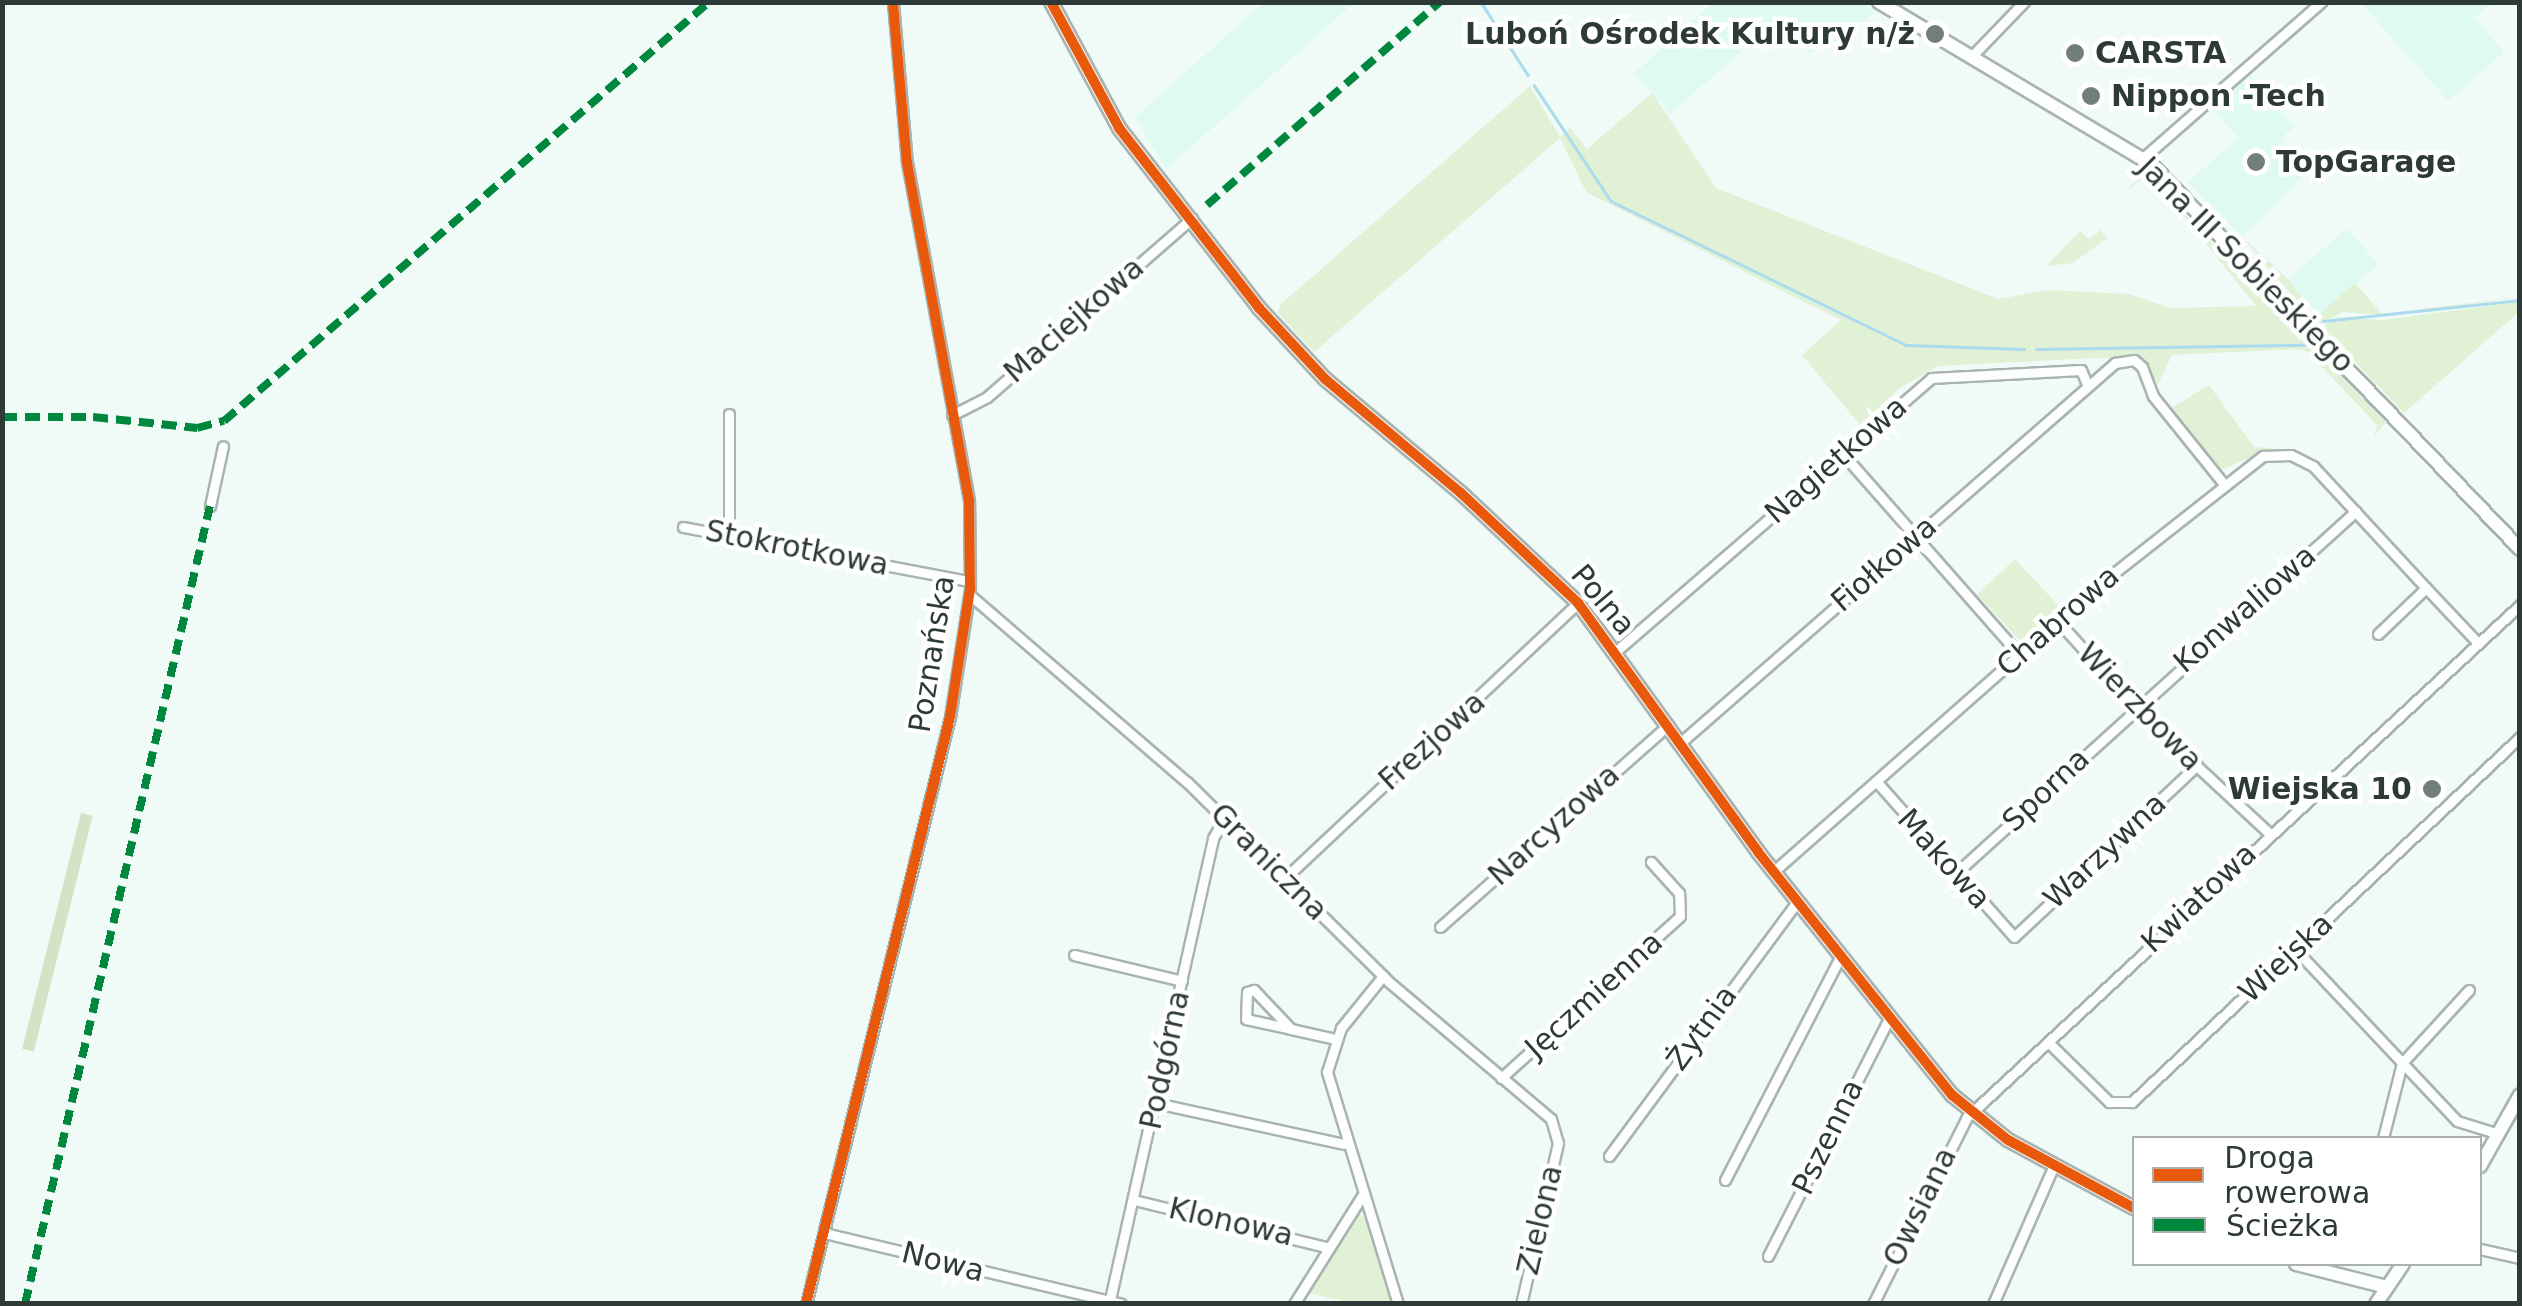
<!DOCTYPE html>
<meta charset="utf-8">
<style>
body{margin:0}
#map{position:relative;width:2522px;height:1306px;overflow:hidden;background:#f0fbf8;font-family:"DejaVu Sans",sans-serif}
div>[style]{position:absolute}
.built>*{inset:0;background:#dffaf3;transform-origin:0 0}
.green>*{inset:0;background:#e1f1d6;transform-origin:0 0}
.forest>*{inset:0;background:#d3e3c5;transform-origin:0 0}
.stream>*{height:2.5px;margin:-1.25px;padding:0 1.25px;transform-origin:1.25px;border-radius:1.25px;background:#acdbed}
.roads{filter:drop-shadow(2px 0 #a9b4b1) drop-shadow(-2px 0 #a9b4b1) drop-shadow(0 2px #a9b4b1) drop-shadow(0 -2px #a9b4b1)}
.street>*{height:9px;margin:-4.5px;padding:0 4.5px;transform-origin:4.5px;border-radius:4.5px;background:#fdfefe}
.secondary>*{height:12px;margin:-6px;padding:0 6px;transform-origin:6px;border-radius:6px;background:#fdfefe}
.quiet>*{height:8px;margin-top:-4px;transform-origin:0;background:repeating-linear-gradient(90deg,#00873e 0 15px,transparent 0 23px)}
.cycleway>*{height:10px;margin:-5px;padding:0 5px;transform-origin:5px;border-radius:5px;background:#e8590c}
.dots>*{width:28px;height:28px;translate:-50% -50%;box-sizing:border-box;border:5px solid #fff;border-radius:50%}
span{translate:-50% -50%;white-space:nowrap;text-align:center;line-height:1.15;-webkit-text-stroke:9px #fff;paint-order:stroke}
.poi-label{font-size:30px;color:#2e3a37;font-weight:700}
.right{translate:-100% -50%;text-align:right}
.left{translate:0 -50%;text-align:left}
.street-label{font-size:30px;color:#2e3a37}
.frame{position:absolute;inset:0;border:5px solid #2e3a37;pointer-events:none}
.legend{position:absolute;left:2132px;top:1136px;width:350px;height:130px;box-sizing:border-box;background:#fff;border:2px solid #abb0af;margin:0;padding:12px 18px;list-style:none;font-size:30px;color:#2e3a37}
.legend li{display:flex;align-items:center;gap:20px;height:50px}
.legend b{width:50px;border:2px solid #abb0af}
</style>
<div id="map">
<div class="built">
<i style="clip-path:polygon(1861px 2px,1875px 11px,1831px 49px,1824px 42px,1809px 54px,1778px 19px,1670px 114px,1634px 73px,1713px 3px)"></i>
<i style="clip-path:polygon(1263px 3px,1354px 3px,1166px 169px,1135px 117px)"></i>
<i style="clip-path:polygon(2361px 3px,2492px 3px,2475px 18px,2504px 52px,2448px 101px)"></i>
<i style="clip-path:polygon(2249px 74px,2295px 127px,2281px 138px,2308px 171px,2242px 237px,2188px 182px,2238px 138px,2211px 106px)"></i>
<i style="left:2347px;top:228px;width:48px;height:78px;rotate:49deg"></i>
</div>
<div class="green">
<i style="clip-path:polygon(1530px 86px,1560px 137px,1570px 128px,1587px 149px,1652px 93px,1716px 188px,1998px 299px,2047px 290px,2129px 294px,2170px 308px,2256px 306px,2168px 197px,2144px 177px,2126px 191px,2144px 172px,2386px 422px,2374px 437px,2377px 425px,2307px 351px,2296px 349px,2172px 355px,2158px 384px,2139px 356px,1938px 366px,1900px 388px,1860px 425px,1802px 355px,1841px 320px,1586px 192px,1560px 138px,1314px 352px,1278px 313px,1280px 305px)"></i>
<i style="clip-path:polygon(2101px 230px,2107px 238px,2073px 263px,2046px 266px,2080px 231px,2089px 239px)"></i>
<i style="clip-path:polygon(2242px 237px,2287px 278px,2308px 303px,2302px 307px)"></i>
<i style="clip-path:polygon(2355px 283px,2382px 314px,2519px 297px,2393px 316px,2342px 312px,2319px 325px,2309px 313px,2319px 314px)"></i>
<i style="clip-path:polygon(2519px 302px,2519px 312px,2404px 413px,2322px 328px,2335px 317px,2383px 320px)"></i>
<i style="clip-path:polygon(2209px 385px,2254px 447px,2273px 448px,2219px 471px,2170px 409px)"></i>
<i style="left:2015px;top:559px;width:65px;height:52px;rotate:47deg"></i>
<i style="clip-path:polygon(1355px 1213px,1364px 1216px,1393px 1303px,1352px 1303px,1308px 1293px,1300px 1304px)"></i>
</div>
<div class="forest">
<i style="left:81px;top:813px;width:12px;height:243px;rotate:14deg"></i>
</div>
<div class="stream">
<i style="left:1481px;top:2px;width:87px;rotate:57.2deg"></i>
<i style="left:1534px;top:85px;width:139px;rotate:56.4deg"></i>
<i style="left:1611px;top:201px;width:328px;rotate:26deg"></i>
<i style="left:1906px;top:345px;width:118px;rotate:1.9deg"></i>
<i style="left:2323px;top:321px;width:198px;rotate:-6.1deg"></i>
<i style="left:2036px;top:349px;width:269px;rotate:-0.9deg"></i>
</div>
<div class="roads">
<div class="street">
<i style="left:1972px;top:56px;width:75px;rotate:-46.1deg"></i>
<i style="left:2143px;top:158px;width:237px;rotate:-41.2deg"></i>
<i style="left:952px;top:415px;width:39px;rotate:-27deg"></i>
<i style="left:987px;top:397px;width:272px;rotate:-41.1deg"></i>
<i style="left:1843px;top:454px;width:266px;rotate:48.7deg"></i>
<i style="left:210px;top:506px;width:61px;rotate:-77.8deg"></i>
<i style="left:683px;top:527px;width:292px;rotate:10.7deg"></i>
<i style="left:729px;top:535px;width:121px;rotate:-90deg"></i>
<i style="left:970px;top:595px;width:286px;rotate:40.8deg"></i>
<i style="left:1187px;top:782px;width:284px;rotate:44.7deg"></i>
<i style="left:1389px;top:982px;width:212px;rotate:40.2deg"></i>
<i style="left:1551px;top:1119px;width:25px;rotate:74deg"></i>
<i style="left:1558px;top:1143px;width:165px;rotate:102.9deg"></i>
<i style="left:2057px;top:620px;width:129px;rotate:48.1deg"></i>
<i style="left:2143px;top:716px;width:172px;rotate:42.9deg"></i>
<i style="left:2378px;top:634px;width:66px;rotate:-43.8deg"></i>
<i style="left:2426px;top:588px;width:76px;rotate:46.6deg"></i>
<i style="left:1615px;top:652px;width:418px;rotate:-40.9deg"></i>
<i style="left:1931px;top:378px;width:150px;rotate:-3.1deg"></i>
<i style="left:2081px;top:370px;width:15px;rotate:67deg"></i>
<i style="left:1680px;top:743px;width:578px;rotate:-41.14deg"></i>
<i style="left:2115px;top:363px;width:19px;rotate:-9deg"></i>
<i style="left:2134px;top:360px;width:11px;rotate:41deg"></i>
<i style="left:2142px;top:367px;width:31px;rotate:69deg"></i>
<i style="left:2153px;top:396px;width:112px;rotate:51.2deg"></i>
<i style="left:1876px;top:781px;width:208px;rotate:48.5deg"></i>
<i style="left:2014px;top:937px;width:251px;rotate:-43.2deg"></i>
<i style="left:1774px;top:871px;width:428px;rotate:-41.4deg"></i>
<i style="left:2095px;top:588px;width:214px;rotate:-38.2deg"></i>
<i style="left:2263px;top:456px;width:28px;rotate:-2deg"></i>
<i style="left:2291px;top:455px;width:25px;rotate:27deg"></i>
<i style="left:2313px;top:466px;width:166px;rotate:47.2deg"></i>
<i style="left:1956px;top:873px;width:539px;rotate:-42.15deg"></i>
<i style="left:1285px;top:878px;width:402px;rotate:-43.2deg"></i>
<i style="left:1440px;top:927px;width:305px;rotate:-41.5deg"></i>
<i style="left:2295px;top:949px;width:236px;rotate:46.7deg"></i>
<i style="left:2457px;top:1121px;width:44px;rotate:17.2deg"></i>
<i style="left:1074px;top:955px;width:111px;rotate:13.5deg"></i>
<i style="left:1383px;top:976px;width:67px;rotate:128.9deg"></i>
<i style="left:1341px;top:1028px;width:46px;rotate:107.7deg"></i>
<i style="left:1327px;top:1072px;width:243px;rotate:73deg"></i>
<i style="left:1291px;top:1029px;width:54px;rotate:-133.5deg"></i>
<i style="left:1254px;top:990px;width:7px;rotate:164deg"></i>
<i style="left:1247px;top:992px;width:27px;rotate:92deg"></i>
<i style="left:1246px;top:1019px;width:46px;rotate:12.5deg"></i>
<i style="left:1291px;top:1029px;width:45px;rotate:12.8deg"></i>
<i style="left:2048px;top:1042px;width:86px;rotate:44.5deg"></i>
<i style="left:2109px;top:1102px;width:23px"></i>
<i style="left:2132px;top:1102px;width:533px;rotate:-43.25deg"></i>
<i style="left:1501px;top:1078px;width:241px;rotate:-42.1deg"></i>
<i style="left:1680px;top:916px;width:23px;rotate:-92deg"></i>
<i style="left:1679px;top:893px;width:42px;rotate:-132.1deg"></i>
<i style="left:1156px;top:1103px;width:192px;rotate:12.3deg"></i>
<i style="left:2383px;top:1138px;width:77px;rotate:-75.8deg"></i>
<i style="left:2402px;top:1063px;width:99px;rotate:-47.5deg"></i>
<i style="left:1609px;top:1156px;width:316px;rotate:-53.5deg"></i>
<i style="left:1725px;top:1180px;width:251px;rotate:-62.7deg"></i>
<i style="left:1134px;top:1200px;width:198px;rotate:13.8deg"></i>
<i style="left:824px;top:1233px;width:305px;rotate:13.4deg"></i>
<i style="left:2480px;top:1249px;width:41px;rotate:12.7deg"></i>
<i style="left:1768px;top:1256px;width:266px;rotate:-63deg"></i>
<i style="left:806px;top:1304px;width:604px;rotate:-76.22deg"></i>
<i style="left:950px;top:717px;width:130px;rotate:-81.1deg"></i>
<i style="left:970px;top:589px;width:89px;rotate:-90.6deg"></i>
<i style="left:969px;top:500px;width:343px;rotate:-100.4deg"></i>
<i style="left:907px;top:163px;width:162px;rotate:-95deg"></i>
<i style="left:1109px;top:1304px;width:477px;rotate:-77.4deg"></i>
<i style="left:1213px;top:838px;width:22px;rotate:-60deg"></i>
<i style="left:1294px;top:1304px;width:128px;rotate:-57.8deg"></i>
<i style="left:1873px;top:1304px;width:209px;rotate:-63.3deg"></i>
<i style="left:1967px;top:1117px;width:754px;rotate:-42.8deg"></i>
<i style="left:1993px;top:1304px;width:152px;rotate:-66.3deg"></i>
</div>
<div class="secondary">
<i style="left:1051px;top:2px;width:143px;rotate:61.6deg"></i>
<i style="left:1119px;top:128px;width:228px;rotate:52.1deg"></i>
<i style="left:1259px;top:308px;width:97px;rotate:47.1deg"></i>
<i style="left:1325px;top:379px;width:177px;rotate:40deg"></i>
<i style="left:1461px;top:493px;width:161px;rotate:43.2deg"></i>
<i style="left:1578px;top:603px;width:307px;rotate:54.1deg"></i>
<i style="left:1758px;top:852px;width:311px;rotate:51.4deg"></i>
<i style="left:1952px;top:1095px;width:72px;rotate:38.8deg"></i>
<i style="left:2008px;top:1140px;width:143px;rotate:28.4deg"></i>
<i style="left:1879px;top:2px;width:318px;rotate:30.8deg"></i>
<i style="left:2152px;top:165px;width:532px;rotate:46.22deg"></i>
<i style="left:2480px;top:1166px;width:81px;rotate:-60.6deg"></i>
<i style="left:2296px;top:1264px;width:94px;rotate:14.2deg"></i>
<i style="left:2376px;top:1304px;width:48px;rotate:-56deg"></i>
</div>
</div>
<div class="quiet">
<i style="left:1207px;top:205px;width:309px;rotate:-41.1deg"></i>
<i style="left:2px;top:417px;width:91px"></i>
<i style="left:93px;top:417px;width:105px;rotate:6deg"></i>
<i style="left:197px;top:428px;width:28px;rotate:-15deg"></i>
<i style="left:224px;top:421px;width:641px;rotate:-40.82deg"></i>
<i style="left:25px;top:1304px;width:819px;rotate:-76.95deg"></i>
</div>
<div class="cycleway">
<i style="left:1051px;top:2px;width:143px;rotate:61.6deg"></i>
<i style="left:1119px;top:128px;width:228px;rotate:52.1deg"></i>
<i style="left:1259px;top:308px;width:97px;rotate:47.1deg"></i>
<i style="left:1325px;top:379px;width:177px;rotate:40deg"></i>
<i style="left:1461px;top:493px;width:161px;rotate:43.2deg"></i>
<i style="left:1578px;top:603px;width:307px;rotate:54.1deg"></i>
<i style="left:1758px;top:852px;width:311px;rotate:51.4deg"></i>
<i style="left:1952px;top:1095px;width:72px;rotate:38.8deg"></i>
<i style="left:2008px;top:1140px;width:143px;rotate:28.4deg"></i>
<i style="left:806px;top:1304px;width:604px;rotate:-76.22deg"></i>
<i style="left:950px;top:717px;width:130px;rotate:-81.1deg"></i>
<i style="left:970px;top:589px;width:89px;rotate:-90.6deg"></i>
<i style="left:969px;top:500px;width:343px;rotate:-100.4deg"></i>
<i style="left:907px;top:163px;width:162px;rotate:-95deg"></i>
</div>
<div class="dots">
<i style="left:1935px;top:34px;background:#727e7b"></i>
<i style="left:2075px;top:53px;background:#727e7b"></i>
<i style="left:2091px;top:96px;background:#727e7b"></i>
<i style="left:2256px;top:162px;background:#727e7b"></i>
<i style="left:2432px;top:789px;background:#727e7b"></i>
</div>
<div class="poi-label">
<span class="right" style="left:1915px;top:34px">Luboń Ośrodek Kultury n/ż</span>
<span class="left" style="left:2095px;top:53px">CARSTA</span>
<span class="left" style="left:2111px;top:96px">Nippon -Tech</span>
<span class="left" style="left:2276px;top:162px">TopGarage</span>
<span class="right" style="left:2412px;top:789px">Wiejska 10</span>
</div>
<div class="street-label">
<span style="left:2246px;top:265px;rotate:45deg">Jana III Sobieskiego</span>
<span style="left:1074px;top:320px;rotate:-41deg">Maciejkowa</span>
<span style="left:1836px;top:460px;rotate:-41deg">Nagietkowa</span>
<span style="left:797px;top:548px;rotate:11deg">Stokrotkowa</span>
<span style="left:1884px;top:564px;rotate:-41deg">Fiołkowa</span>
<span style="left:1603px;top:600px;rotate:50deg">Polna</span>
<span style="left:2245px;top:609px;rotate:-41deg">Konwaliowa</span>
<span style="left:2058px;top:621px;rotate:-41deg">Chabrowa</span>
<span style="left:932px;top:654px;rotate:-81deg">Poznańska</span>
<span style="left:2140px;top:707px;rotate:46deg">Wierzbowa</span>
<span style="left:1432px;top:741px;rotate:-42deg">Frezjowa</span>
<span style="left:2046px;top:790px;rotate:-43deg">Sporna</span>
<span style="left:1554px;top:825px;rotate:-42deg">Narcyzowa</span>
<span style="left:2105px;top:851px;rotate:-43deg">Warzywna</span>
<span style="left:1944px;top:859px;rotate:48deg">Makowa</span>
<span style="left:1269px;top:862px;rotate:45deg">Graniczna</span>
<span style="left:2199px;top:898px;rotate:-43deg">Kwiatowa</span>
<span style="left:2286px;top:958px;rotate:-43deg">Wiejska</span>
<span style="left:1594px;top:995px;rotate:-42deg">Jęczmienna</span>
<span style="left:1702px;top:1028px;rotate:-54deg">Żytnia</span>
<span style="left:1165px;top:1060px;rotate:-78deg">Podgórna</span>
<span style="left:1828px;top:1137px;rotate:-64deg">Pszenna</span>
<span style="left:1920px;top:1207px;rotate:-64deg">Owsiana</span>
<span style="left:1540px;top:1220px;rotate:-77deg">Zielona</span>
<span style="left:1231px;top:1222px;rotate:13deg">Klonowa</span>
<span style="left:943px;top:1262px;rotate:14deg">Nowa</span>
</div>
<div class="frame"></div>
<ul class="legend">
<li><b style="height:12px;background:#e8590c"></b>Droga rowerowa</li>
<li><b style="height:12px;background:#00873e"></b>Ścieżka</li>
</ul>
</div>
